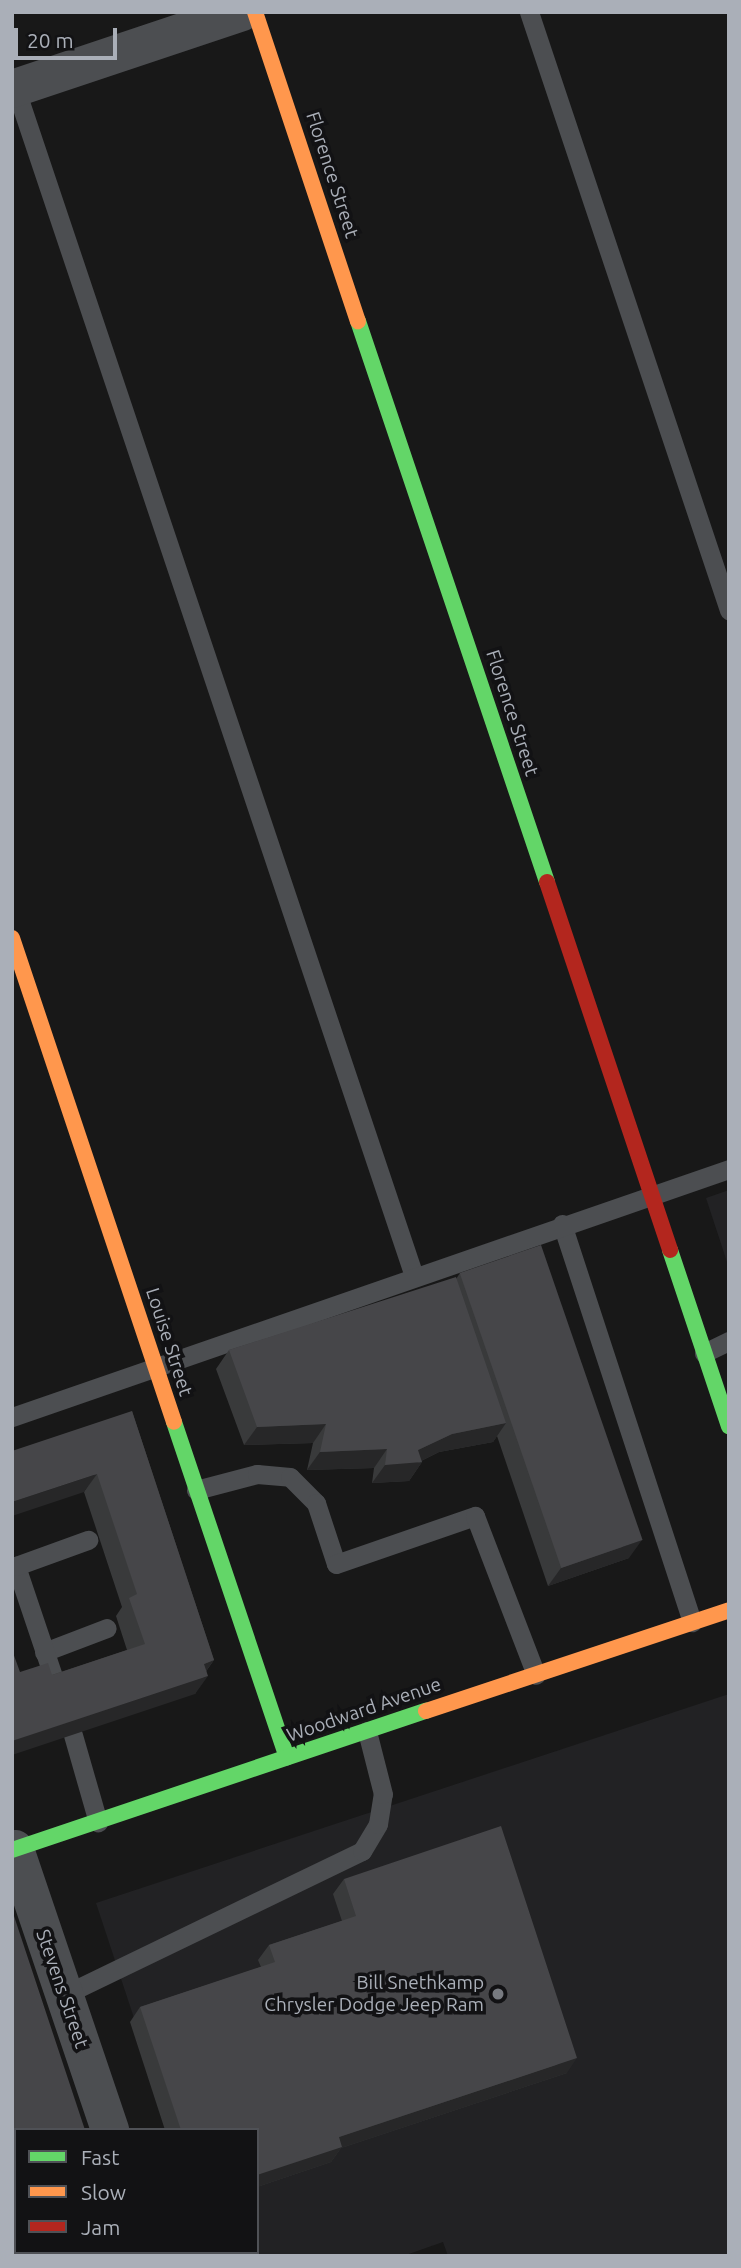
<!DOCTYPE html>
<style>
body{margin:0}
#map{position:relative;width:741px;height:2268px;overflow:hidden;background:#181818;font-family:Ubuntu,sans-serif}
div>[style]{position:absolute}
.built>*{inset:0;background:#222224}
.lane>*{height:19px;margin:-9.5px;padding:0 9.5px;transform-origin:9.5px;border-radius:9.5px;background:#4c4e51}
.street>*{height:38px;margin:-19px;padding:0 19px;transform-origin:19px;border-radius:19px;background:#4c4e51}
.fast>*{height:16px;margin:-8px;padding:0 8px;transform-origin:8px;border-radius:8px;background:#63d668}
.slow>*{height:16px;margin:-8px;padding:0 8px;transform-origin:8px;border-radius:8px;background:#ff974d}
.jam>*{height:16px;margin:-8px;padding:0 8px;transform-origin:8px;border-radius:8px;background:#b3261e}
.wall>*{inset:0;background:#393a3b}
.shaded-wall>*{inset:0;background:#272728}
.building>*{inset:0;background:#464649;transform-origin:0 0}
.dots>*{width:19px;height:19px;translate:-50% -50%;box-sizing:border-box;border:4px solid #121214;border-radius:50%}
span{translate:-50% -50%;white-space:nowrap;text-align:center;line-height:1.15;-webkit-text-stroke:7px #121214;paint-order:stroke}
.street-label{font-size:19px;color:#aaafb8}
.poi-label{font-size:19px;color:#aaafb8}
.right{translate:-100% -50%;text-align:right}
.frame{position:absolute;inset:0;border:14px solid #aaafb8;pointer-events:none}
.legend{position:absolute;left:14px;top:2128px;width:245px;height:126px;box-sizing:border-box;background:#121214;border:2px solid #4f5156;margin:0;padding:9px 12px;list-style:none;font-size:21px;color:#aaafb8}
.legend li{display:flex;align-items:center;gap:14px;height:35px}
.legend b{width:35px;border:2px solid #4f5156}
.scale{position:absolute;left:14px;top:28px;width:103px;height:32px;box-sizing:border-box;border:4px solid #aaafb8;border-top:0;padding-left:9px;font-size:21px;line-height:24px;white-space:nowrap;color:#aaafb8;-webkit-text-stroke:5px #121214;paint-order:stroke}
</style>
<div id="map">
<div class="built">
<i style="clip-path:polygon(729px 1190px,729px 1268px,706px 1198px)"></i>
<i style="clip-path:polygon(729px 1694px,729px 2256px,448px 2256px,443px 2242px,403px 2256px,217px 2256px,257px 2252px,257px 2130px,171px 2130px,96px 1903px)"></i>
</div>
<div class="lane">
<i style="left:529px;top:12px;width:631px;rotate:71.51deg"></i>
<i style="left:14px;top:84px;width:1257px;rotate:71.45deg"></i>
<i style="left:562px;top:1224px;width:419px;rotate:71.9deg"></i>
<i style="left:704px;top:1353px;width:28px;rotate:-26deg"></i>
<i style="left:12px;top:1417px;width:759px;rotate:-19.08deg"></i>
<i style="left:196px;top:1490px;width:63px;rotate:-14.7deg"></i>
<i style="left:257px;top:1474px;width:33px;rotate:5deg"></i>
<i style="left:290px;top:1477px;width:37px;rotate:45deg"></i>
<i style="left:316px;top:1503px;width:64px;rotate:71.8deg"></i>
<i style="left:336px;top:1564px;width:147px;rotate:-19.1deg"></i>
<i style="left:475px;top:1516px;width:170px;rotate:69deg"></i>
<i style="left:44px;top:1652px;width:67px;rotate:-20.9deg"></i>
<i style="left:57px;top:1688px;width:129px;rotate:-108.6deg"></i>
<i style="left:16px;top:1566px;width:77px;rotate:-19.9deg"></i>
<i style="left:73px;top:1735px;width:91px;rotate:74deg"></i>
<i style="left:64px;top:1995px;width:331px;rotate:-25.8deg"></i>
<i style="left:362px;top:1851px;width:31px;rotate:-59deg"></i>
<i style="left:378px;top:1824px;width:30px;rotate:-81deg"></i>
<i style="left:383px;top:1794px;width:65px;rotate:-104.3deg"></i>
</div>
<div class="street">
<i style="left:12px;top:89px;width:243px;rotate:-18.5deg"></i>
<i style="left:15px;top:1849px;width:297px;rotate:71.3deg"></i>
<i style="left:152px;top:2252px;width:4px;rotate:76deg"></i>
</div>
<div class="fast">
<i style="left:358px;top:321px;width:592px;rotate:71.38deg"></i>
<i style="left:670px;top:1250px;width:186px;rotate:71.5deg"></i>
<i style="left:174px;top:1422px;width:354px;rotate:71.4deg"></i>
<i style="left:12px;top:1850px;width:437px;rotate:-18.6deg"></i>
</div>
<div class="slow">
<i style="left:255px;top:12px;width:326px;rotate:71.6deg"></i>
<i style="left:12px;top:938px;width:510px;rotate:71.49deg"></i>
<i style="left:426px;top:1711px;width:319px;rotate:-18.4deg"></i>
</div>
<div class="jam">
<i style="left:547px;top:882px;width:388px;rotate:71.5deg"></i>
</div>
<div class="wall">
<i style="clip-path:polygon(460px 1273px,629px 1558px,548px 1586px,497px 1436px,493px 1442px,439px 1452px,421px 1461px,422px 1462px,409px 1481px,372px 1483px,374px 1468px,307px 1470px,313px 1443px,244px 1445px,216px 1369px,229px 1350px,456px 1279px)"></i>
<i style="clip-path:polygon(132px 1411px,214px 1660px,207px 1670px,195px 1694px,20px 1672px,52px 1675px,127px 1650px,116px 1616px,122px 1607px,84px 1492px)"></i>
<i style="clip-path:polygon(344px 1879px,567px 2073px,341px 2148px,331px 2162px,257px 2187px,257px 2130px,165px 2130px,130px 2022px,140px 2007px,261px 1967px,258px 1960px,269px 1945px,342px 1921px,333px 1894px)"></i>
</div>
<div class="shaded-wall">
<i style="clip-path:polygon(506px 1423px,493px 1442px,439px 1452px,417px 1463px,422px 1462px,409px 1481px,372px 1483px,385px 1465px,418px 1450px,452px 1434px)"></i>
<i style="clip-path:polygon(326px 1424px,313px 1443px,244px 1445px,257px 1427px)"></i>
<i style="clip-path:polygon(387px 1449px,374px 1468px,307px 1470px,320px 1452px)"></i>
<i style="clip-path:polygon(97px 1474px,84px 1492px,12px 1516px,12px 1502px)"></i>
<i style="clip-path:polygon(642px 1540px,629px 1558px,548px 1586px,561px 1568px)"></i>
<i style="clip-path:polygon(214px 1660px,201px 1678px,208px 1676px,195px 1694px,12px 1755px,12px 1741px)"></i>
<i style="clip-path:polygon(577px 2058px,567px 2073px,341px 2148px,331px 2162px,257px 2187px,257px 2175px,339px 2137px)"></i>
<i style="clip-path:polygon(16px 2248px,16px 2252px,45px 2252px,34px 2256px,12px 2256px,12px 2249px)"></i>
</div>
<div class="building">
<i style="left:541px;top:1245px;width:312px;height:86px;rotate:71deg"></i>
<i style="clip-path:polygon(456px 1277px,506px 1423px,452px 1434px,418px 1450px,422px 1462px,385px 1465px,387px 1449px,320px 1452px,326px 1424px,257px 1427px,229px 1350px)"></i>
<i style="clip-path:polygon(132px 1411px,214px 1660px,204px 1664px,208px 1676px,12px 1741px,12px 1650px,20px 1672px,48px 1663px,52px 1675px,145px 1644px,129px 1598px,137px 1594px,97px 1474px,12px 1502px,12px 1451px)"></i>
<i style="clip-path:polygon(501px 1826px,577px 2058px,339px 2137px,342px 2147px,257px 2175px,257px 2130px,181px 2130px,140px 2007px,275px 1962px,269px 1945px,356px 1916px,344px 1879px)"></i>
<i style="clip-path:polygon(14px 1916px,85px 2130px,16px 2130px,16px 2248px,12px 2249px,12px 1917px)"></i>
</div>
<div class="dots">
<i style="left:498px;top:1994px;background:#777a80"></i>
</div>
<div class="street-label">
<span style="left:332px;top:175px;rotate:72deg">Florence Street</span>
<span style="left:512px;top:713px;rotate:72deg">Florence Street</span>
<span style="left:169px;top:1342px;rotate:72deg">Louise Street</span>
<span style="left:364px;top:1710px;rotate:-19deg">Woodward Avenue</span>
<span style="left:62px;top:1989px;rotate:71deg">Stevens Street</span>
</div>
<div class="poi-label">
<span class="right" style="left:484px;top:1994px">Bill Snethkamp<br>Chrysler Dodge Jeep Ram</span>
</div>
<div class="frame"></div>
<ul class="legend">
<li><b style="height:9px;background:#63d668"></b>Fast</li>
<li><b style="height:9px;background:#ff974d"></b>Slow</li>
<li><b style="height:9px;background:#b3261e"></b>Jam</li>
</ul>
<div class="scale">20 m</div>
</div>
